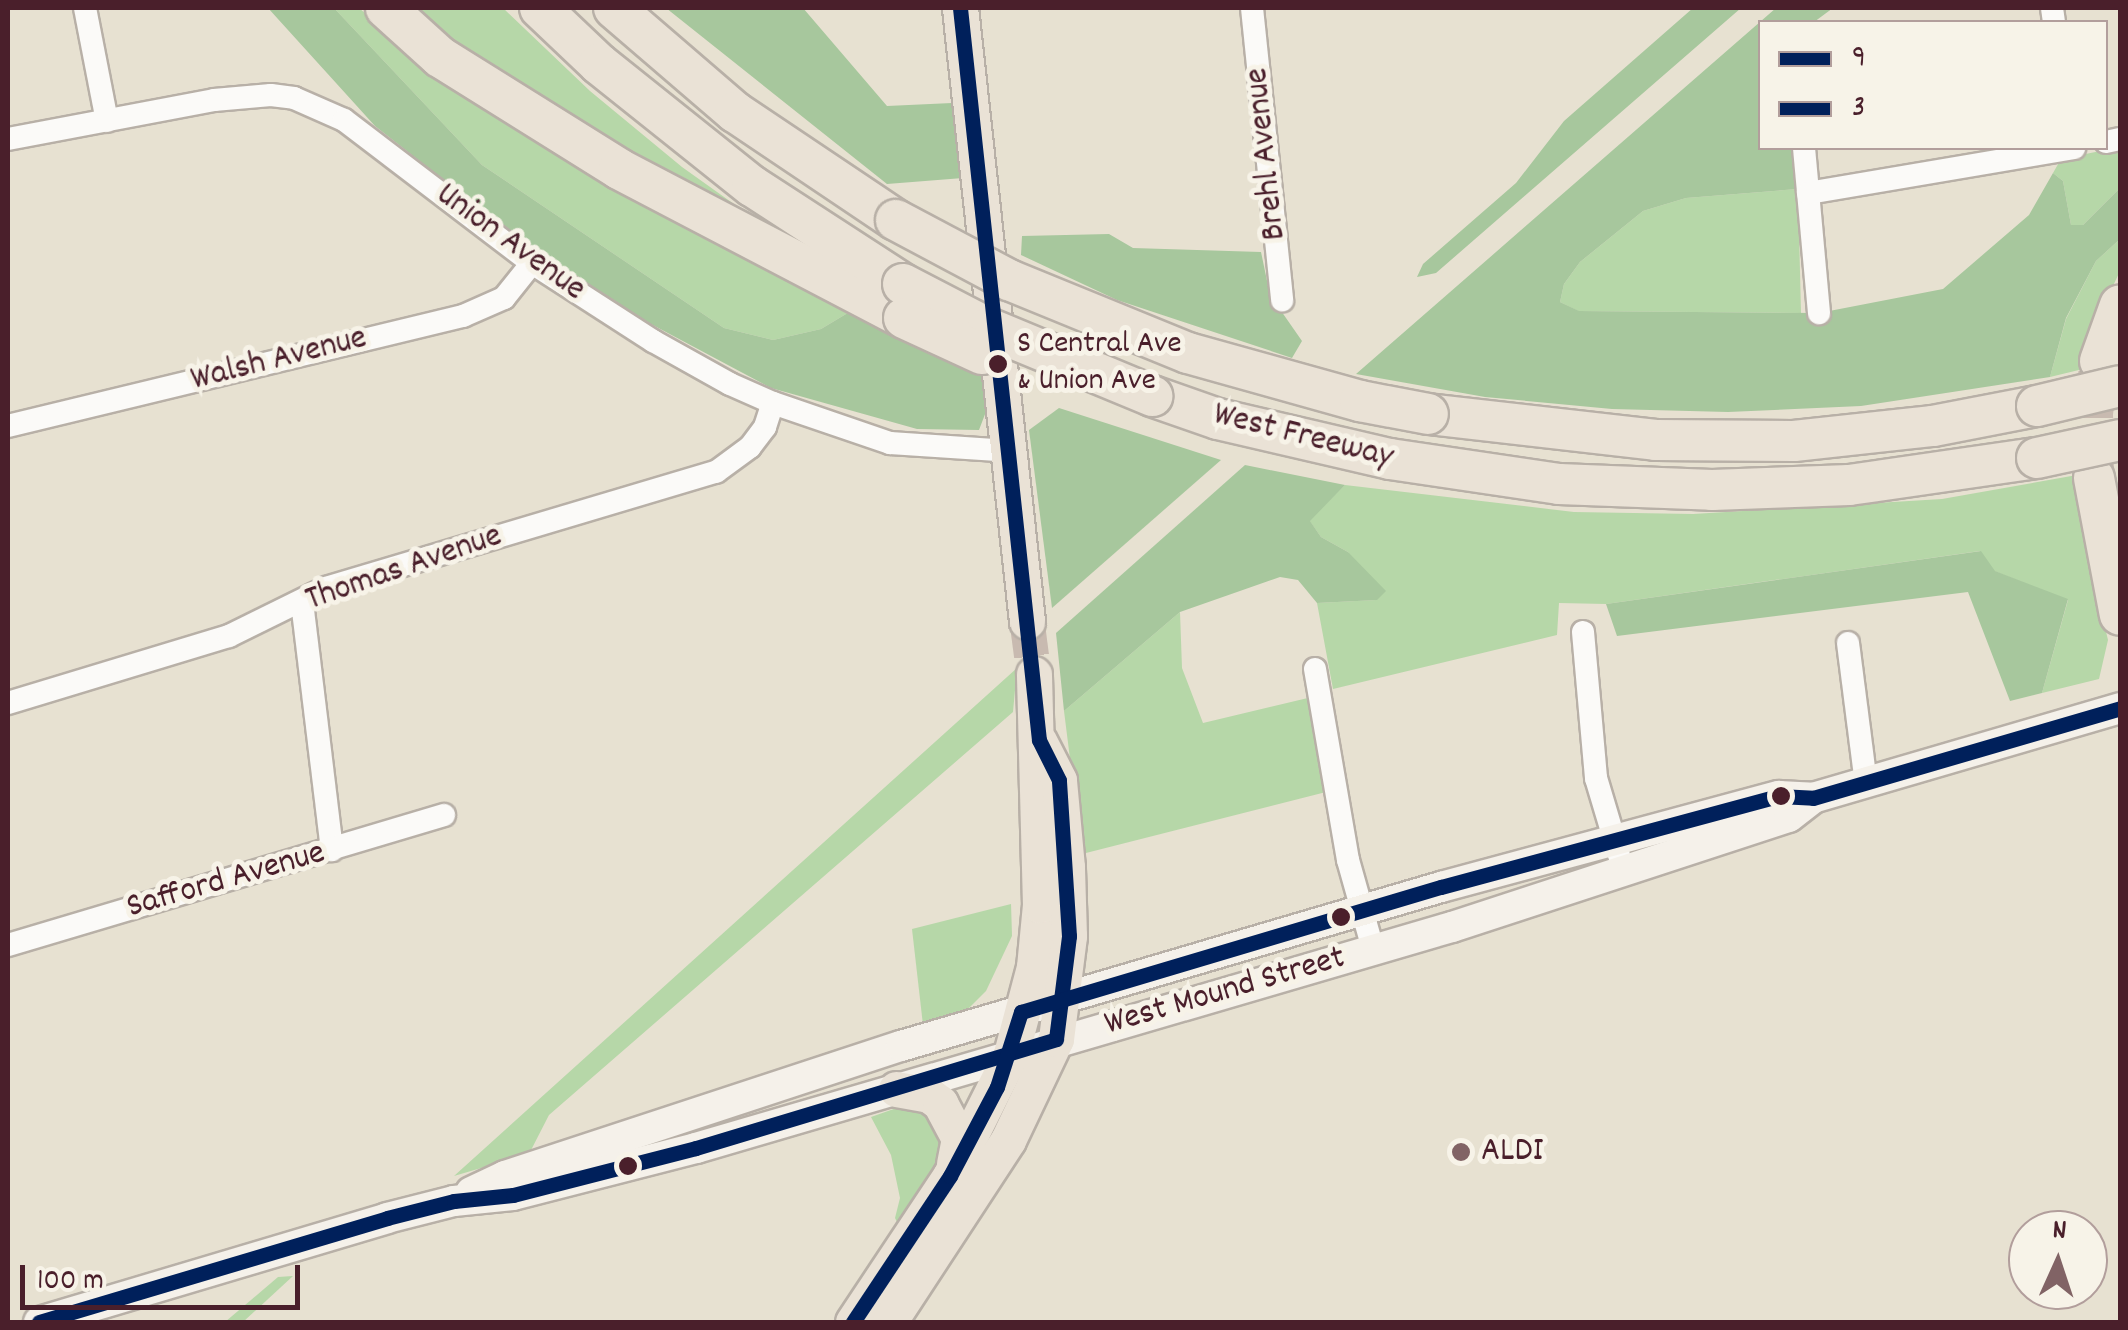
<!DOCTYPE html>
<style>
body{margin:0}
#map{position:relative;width:2128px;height:1330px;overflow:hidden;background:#e7e1d1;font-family:Dekko,sans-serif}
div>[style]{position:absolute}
.green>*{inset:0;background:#b6d7a8}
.forest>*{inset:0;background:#a7c79d}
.primary-tunnel>*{height:35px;margin-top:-17.5px;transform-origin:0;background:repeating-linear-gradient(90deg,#c8bab0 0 35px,transparent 0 53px)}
.highway-tunnel>*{height:40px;margin-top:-20px;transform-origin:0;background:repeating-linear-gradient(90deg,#c8bab0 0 40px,transparent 0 60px)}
.roads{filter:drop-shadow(2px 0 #b8b0a7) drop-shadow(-2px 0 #b8b0a7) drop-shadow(0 2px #b8b0a7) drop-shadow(0 -2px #b8b0a7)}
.street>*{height:22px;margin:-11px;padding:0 11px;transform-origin:11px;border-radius:11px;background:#fbfaf8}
.secondary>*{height:30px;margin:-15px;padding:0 15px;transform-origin:15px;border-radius:15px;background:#f5f1ea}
.primary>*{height:35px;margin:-17.5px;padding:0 17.5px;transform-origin:17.5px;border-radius:17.5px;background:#eae2d6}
.highway>*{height:40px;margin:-20px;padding:0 20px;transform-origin:20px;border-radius:20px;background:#eae2d6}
.bridges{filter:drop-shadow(2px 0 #b8b0a7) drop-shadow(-2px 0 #b8b0a7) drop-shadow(0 2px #b8b0a7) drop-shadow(0 -2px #b8b0a7)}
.highway-bridge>*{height:40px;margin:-20px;padding:0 20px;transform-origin:20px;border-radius:20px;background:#eae2d6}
.bus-1>*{height:15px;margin:-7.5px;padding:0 7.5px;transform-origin:7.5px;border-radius:7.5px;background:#00205b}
.bus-2>*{height:15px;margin:-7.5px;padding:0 7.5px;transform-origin:7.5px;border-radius:7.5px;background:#00205b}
.dots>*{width:28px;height:28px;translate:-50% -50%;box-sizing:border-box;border:5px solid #f7f3e8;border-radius:50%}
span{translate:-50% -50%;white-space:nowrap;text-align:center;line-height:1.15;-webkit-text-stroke:10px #f7f3e8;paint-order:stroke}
.bus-label{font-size:32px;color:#4a1f2b}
.left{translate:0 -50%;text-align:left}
.street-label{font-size:35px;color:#4a1f2b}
.poi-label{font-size:35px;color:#4a1f2b}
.frame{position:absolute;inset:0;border:10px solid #4a1f2b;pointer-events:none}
.legend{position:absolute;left:1758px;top:20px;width:350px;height:130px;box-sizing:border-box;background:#f7f3e8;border:2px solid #b29e9c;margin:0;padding:12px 18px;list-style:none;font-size:30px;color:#4a1f2b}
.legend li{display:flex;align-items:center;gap:20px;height:50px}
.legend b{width:50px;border:2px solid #b29e9c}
.north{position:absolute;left:2008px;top:1210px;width:100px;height:100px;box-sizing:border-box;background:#f7f3e8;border:2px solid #b29e9c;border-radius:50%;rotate:3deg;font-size:28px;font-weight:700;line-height:40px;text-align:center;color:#4a1f2b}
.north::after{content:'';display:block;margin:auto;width:35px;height:45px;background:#816365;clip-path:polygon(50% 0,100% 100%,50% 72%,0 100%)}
.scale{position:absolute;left:20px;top:1265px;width:280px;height:45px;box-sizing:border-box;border:5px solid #4a1f2b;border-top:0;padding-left:12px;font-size:30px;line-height:35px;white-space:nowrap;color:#4a1f2b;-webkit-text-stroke:8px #f7f3e8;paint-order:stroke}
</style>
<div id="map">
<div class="green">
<i style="clip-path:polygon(334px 8px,359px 8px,438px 76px,541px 144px,851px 311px,821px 329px,773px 340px,724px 328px,482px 165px)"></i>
<i style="clip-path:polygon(405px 8px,503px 8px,590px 91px,682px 167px,780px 237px,515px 95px)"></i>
<i style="clip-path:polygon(2120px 147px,2120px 188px,2083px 225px,2071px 225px,2063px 181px,2053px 173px,2061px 159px)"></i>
<i style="clip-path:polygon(1798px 189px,1801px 313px,1578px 311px,1560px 302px,1564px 284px,1580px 262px,1643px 211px,1686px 198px)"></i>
<i style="clip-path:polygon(2120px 239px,2120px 271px,2092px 331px,2083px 369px,2050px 377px,2066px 319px,2096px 261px)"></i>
<i style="clip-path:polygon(2077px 475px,2086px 548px,2108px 640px,2099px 679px,2042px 693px,2068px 600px,1994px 571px,1980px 551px,1606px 604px,1559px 603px,1557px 635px,1333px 689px,1317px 603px,1376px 600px,1348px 552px,1321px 537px,1309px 520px,1345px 485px,1574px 512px,1693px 514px,1942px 499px)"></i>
<i style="clip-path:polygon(1180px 612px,1182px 668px,1203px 723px,1312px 697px,1330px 791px,1082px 854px,1064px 711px)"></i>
<i style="clip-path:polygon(1017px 668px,1013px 712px,549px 1115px,529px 1154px,454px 1176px)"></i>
<i style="clip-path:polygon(1011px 904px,1012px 936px,986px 991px,967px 1010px,923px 1025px,912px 929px)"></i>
<i style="clip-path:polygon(905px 1105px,935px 1112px,945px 1162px,899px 1226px,895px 1218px,900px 1198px,891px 1155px,871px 1117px)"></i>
<i style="clip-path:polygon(293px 1276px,243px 1322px,225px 1322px,278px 1277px)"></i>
</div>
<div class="forest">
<i style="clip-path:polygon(268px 8px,334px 8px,482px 165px,724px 328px,773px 340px,821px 329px,851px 311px,986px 375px,987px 409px,979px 430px,917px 429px,771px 388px,649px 323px,527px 245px,375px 126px)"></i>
<i style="clip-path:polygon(666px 8px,803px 8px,887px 106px,952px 103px,963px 178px,887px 184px)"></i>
<i style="clip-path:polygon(1693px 8px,1741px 8px,1436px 273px,1417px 277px,1423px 264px,1516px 183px,1564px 121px)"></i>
<i style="clip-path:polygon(1776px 8px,1833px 8px,1814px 22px,1760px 22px,1760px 148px,1793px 148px,1798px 189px,1686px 198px,1643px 211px,1580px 262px,1564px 284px,1560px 302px,1579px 311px,1819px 313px,1943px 289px,2029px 215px,2053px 173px,2063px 181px,2071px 225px,2083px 225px,2120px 188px,2120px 239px,2096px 261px,2066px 318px,2050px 377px,1861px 406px,1728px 412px,1612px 409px,1485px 397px,1356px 374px)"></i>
<i style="clip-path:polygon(1109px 234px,1133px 248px,1261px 252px,1270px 295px,1302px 341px,1292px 358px,1117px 300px,1021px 255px,1022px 236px)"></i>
<i style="clip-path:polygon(1059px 408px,1221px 460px,1052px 608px,1029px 430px)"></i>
<i style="clip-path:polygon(1245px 465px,1345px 485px,1310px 521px,1321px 537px,1348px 552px,1386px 591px,1377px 600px,1317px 603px,1298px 580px,1280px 577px,1180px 612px,1064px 711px,1056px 633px)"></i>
<i style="clip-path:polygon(1981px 551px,1995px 571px,2068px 599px,2042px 693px,2010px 701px,1968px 592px,1617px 636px,1606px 604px)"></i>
</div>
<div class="primary-tunnel">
<i style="left:1027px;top:621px;width:53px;rotate:82.5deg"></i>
</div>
<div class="highway-tunnel">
<i style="left:2094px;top:478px;width:65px;rotate:-90.9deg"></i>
<i style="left:2093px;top:413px;width:52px;rotate:-82.3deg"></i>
</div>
<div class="roads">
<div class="street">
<i style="left:85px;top:8px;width:115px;rotate:79deg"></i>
<i style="left:1252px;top:8px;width:294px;rotate:84.1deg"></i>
<i style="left:2052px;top:8px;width:14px;rotate:82deg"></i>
<i style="left:8px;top:139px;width:210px;rotate:-10.7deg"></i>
<i style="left:214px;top:100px;width:57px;rotate:-5deg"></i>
<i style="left:271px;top:95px;width:23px;rotate:7deg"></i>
<i style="left:294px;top:98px;width:55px;rotate:23.7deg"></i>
<i style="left:344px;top:120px;width:236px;rotate:37.3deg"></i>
<i style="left:532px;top:263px;width:144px;rotate:32.8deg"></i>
<i style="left:653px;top:341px;width:88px;rotate:29.2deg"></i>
<i style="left:730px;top:384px;width:47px;rotate:23.8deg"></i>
<i style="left:773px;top:403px;width:124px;rotate:18.9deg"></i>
<i style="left:890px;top:443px;width:119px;rotate:3.8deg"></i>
<i style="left:2106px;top:142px;width:14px;rotate:-12deg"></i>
<i style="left:1804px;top:148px;width:166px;rotate:84.8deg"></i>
<i style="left:1808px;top:193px;width:270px;rotate:-9.6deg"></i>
<i style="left:8px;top:426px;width:468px;rotate:-13.6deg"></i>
<i style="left:463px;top:316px;width:45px;rotate:-23.7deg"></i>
<i style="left:504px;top:298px;width:45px;rotate:-51.3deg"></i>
<i style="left:302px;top:602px;width:250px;rotate:83.1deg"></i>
<i style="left:1583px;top:632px;width:147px;rotate:84.9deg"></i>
<i style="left:1596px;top:778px;width:80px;rotate:73.4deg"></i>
<i style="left:1848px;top:643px;width:141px;rotate:82.7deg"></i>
<i style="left:1315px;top:669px;width:194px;rotate:80.2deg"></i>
<i style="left:1348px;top:860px;width:92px;rotate:74.3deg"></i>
<i style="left:8px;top:703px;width:231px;rotate:-16.9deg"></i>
<i style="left:229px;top:636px;width:108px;rotate:-26.3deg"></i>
<i style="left:326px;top:588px;width:407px;rotate:-16.6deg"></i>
<i style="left:716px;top:472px;width:42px;rotate:-36.3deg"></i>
<i style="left:750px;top:447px;width:25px;rotate:-53deg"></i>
<i style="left:765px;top:427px;width:25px;rotate:-72deg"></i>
<i style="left:8px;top:945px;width:455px;rotate:-16.6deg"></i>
</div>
<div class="secondary">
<i style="left:471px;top:1192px;width:38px;rotate:-25deg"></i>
<i style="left:505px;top:1176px;width:417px;rotate:-18.2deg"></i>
<i style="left:901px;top:1046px;width:563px;rotate:-16.41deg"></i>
<i style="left:1441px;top:887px;width:350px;rotate:-15.1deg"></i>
<i style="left:1779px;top:796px;width:34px;rotate:3deg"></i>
<i style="left:1813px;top:798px;width:320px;rotate:-16.3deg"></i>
<i style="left:39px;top:1322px;width:363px;rotate:-16.6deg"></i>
<i style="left:387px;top:1218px;width:69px;rotate:-14.2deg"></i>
<i style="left:454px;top:1201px;width:59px;rotate:-5.8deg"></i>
<i style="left:513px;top:1195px;width:189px;rotate:-14.4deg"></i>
<i style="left:696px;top:1148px;width:788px;rotate:-16.3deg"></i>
<i style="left:1452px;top:927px;width:354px;rotate:-18.1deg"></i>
<i style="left:1789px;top:817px;width:31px;rotate:-38deg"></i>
</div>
<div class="primary">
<i style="left:960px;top:8px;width:617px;rotate:83.76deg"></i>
<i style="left:896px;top:1089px;width:34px;rotate:10deg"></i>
<i style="left:929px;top:1095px;width:14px;rotate:36deg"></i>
<i style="left:940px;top:1103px;width:40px;rotate:62deg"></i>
<i style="left:959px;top:1138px;width:26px;rotate:101deg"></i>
<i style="left:853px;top:1322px;width:175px;rotate:-56.4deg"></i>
<i style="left:950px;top:1176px;width:136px;rotate:-63.4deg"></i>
<i style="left:1011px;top:1054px;width:90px;rotate:-75.2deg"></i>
<i style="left:1034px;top:967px;width:62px;rotate:-84.5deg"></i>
<i style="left:1040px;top:905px;width:231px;rotate:-91.5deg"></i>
<i style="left:889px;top:1322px;width:217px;rotate:-56.8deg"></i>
<i style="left:1008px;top:1140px;width:112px;rotate:-64.6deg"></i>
<i style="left:1056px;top:1039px;width:104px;rotate:-82.8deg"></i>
<i style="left:1069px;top:936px;width:69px;rotate:-91.7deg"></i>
<i style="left:1067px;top:867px;width:87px;rotate:-95.3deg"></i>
<i style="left:1059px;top:780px;width:44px;rotate:-117.1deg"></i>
</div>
<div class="highway">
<i style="left:386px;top:8px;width:73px;rotate:42.2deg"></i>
<i style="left:440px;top:57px;width:211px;rotate:32deg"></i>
<i style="left:619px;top:169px;width:322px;rotate:27.6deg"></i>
<i style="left:540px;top:8px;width:81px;rotate:43.5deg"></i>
<i style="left:599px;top:64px;width:196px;rotate:38.6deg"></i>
<i style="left:752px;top:186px;width:180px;rotate:33deg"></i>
<i style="left:614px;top:8px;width:160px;rotate:40.7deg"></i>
<i style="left:735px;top:112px;width:194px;rotate:33.9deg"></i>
<i style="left:2100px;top:361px;width:59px;rotate:-70.3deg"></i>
<i style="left:1152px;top:396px;width:70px;rotate:19.2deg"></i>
<i style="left:1218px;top:419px;width:177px;rotate:13.1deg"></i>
<i style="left:1390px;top:459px;width:171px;rotate:8.4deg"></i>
<i style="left:1559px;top:484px;width:153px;rotate:2.2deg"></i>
<i style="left:1712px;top:490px;width:137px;rotate:-2.1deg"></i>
<i style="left:1849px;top:485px;width:190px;rotate:-8.2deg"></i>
<i style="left:1428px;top:414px;width:229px;rotate:6.5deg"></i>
<i style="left:1656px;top:440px;width:138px;rotate:0.4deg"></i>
<i style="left:1794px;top:441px;width:140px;rotate:-6.2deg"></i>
<i style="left:1933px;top:426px;width:106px;rotate:-10.9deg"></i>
<i style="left:2094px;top:478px;width:139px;rotate:79.3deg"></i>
</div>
</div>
<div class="bridges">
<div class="highway-bridge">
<i style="left:896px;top:220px;width:128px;rotate:28deg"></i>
<i style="left:1009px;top:280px;width:193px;rotate:22.2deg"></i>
<i style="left:1188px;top:353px;width:179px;rotate:15.6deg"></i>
<i style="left:1360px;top:401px;width:69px;rotate:10.8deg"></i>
<i style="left:903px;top:284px;width:96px;rotate:27.4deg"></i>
<i style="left:988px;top:328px;width:178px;rotate:22.5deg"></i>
<i style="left:904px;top:318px;width:86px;rotate:24.8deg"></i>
<i style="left:2037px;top:406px;width:85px;rotate:-13.5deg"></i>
<i style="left:2037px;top:458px;width:85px;rotate:-12.2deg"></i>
</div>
</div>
<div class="bus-1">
<i style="left:39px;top:1322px;width:363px;rotate:-16.6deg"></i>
<i style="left:387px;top:1218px;width:69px;rotate:-14.2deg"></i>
<i style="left:454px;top:1201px;width:59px;rotate:-5.8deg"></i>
<i style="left:513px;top:1195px;width:189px;rotate:-14.4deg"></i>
<i style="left:696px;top:1148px;width:376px;rotate:-16.8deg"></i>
<i style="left:1056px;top:1039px;width:104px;rotate:-82.8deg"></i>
<i style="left:1069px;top:936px;width:156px;rotate:-93.7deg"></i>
<i style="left:1059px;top:780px;width:45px;rotate:-116.6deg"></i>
<i style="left:1039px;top:740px;width:736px;rotate:-96.16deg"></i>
</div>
<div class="bus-2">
<i style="left:853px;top:1322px;width:175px;rotate:-56.4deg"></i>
<i style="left:950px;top:1176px;width:101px;rotate:-62.2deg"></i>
<i style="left:997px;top:1087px;width:79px;rotate:-72.3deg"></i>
<i style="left:1021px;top:1012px;width:438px;rotate:-16.6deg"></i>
<i style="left:1441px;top:887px;width:350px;rotate:-15.1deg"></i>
<i style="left:1779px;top:796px;width:34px;rotate:3deg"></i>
<i style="left:1813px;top:798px;width:320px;rotate:-16.3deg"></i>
</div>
<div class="dots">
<i style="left:998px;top:364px;background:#4a1f2b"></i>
<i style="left:1781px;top:796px;background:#4a1f2b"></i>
<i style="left:1341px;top:917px;background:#4a1f2b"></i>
<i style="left:1461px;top:1152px;background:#816365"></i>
<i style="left:628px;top:1166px;background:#4a1f2b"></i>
</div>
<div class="bus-label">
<span class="left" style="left:1017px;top:364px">S Central Ave<br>&amp; Union Ave</span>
</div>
<div class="street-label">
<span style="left:1267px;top:154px;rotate:-96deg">Brehl Avenue</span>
<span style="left:510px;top:243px;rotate:36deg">Union Avenue</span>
<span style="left:279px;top:360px;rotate:-14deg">Walsh Avenue</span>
<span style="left:1303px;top:437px;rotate:14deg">West Freeway</span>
<span style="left:404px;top:569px;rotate:-19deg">Thomas Avenue</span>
<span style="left:226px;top:881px;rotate:-16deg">Safford Avenue</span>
<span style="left:1225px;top:992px;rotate:-16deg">West Mound Street</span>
</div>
<div class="poi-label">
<span class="left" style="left:1481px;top:1152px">ALDI</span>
</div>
<div class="frame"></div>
<ul class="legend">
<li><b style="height:12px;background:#00205b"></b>9</li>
<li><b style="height:12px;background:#00205b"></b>3</li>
</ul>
<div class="north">N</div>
<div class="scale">100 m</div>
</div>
